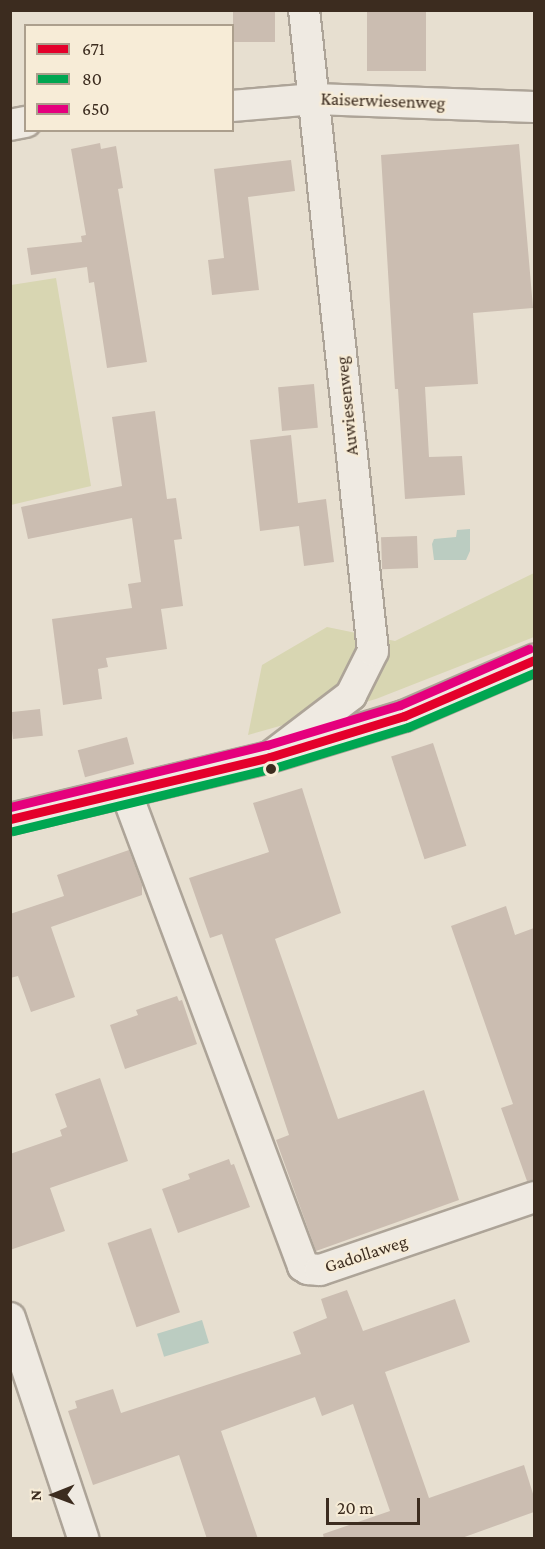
<!DOCTYPE html>
<style>
body{margin:0}
#map{position:relative;width:545px;height:1549px;overflow:hidden;background:#e7dfd0;font-family:"Crimson Pro",serif}
div>[style]{position:absolute}
.green>*{inset:0;background:#d8d6b2}
.water>*{inset:0;background:#bbccc1;transform-origin:0 0}
.building>*{inset:0;background:#cbbdb1;transform-origin:0 0}
.roads{filter:drop-shadow(2px 0 #ada498) drop-shadow(-2px 0 #ada498) drop-shadow(0 2px #ada498) drop-shadow(0 -2px #ada498)}
.minor>*{height:30px;margin:-15px;padding:0 15px;transform-origin:15px;border-radius:15px;background:#efeae2}
.bus-1>*{height:9px;margin:-4.5px;padding:0 4.5px;transform-origin:4.5px;border-radius:4.5px;background:#e4002b}
.bus-2>*{height:9px;margin:-4.5px;padding:0 4.5px;transform-origin:4.5px;border-radius:4.5px;background:#00a651}
.bus-3>*{height:9px;margin:-4.5px;padding:0 4.5px;transform-origin:4.5px;border-radius:4.5px;background:#e5007d}
.dots>*{width:16px;height:16px;translate:-50% -50%;box-sizing:border-box;border:3px solid #f7ecd7;border-radius:50%}
span{translate:-50% -50%;white-space:nowrap;text-align:center;line-height:1.15;-webkit-text-stroke:4.5px #f7ecd7;paint-order:stroke}
.street-label{font-size:18px;color:#3c2c1f}
.frame{position:absolute;inset:0;border:12px solid #3c2c1f;pointer-events:none}
.legend{position:absolute;left:24px;top:24px;width:210px;height:108px;box-sizing:border-box;background:#f7ecd7;border:2px solid #ac9f8d;margin:0;padding:8px 10px;list-style:none;font-size:18px;color:#3c2c1f}
.legend li{display:flex;align-items:center;gap:12px;height:30px}
.legend b{width:30px;border:2px solid #ac9f8d}
.north{position:absolute;left:24px;top:1465px;width:60px;height:60px;-webkit-text-stroke:4px #f7ecd7;paint-order:stroke;rotate:269deg;font-size:16px;font-weight:700;line-height:24px;text-align:center;color:#3c2c1f}
.north::after{content:'';display:block;margin:auto;width:21px;height:27px;background:#3c2c1f;clip-path:polygon(50% 0,100% 100%,50% 72%,0 100%)}
.scale{position:absolute;left:326px;top:1498px;width:94px;height:27px;box-sizing:border-box;border:3px solid #3c2c1f;border-top:0;padding-left:8px;font-size:18px;line-height:21px;white-space:nowrap;color:#3c2c1f;-webkit-text-stroke:4px #f7ecd7;paint-order:stroke}
</style>
<div id="map">
<div class="green">
<i style="clip-path:polygon(56px 278px,91px 486px,11px 505px,11px 285px)"></i>
<i style="clip-path:polygon(534px 573px,534px 637px,376px 699px,248px 735px,262px 665px,327px 627px,395px 641px)"></i>
</div>
<div class="water">
<i style="clip-path:polygon(470px 529px,470px 551px,466px 560px,434px 560px,432px 544px,434px 539px,456px 537px,457px 530px)"></i>
<i style="left:202px;top:1320px;width:24px;height:47px;rotate:73deg"></i>
</div>
<div class="building">
<i style="left:233px;top:10px;width:42px;height:32px"></i>
<i style="left:367px;top:10px;width:59px;height:61px"></i>
<i style="clip-path:polygon(100px 143px,101px 149px,116px 146px,123px 188px,118px 189px,147px 362px,107px 368px,94px 282px,89px 283px,87px 267px,31px 275px,27px 248px,82px 242px,81px 236px,86px 235px,71px 149px)"></i>
<i style="clip-path:polygon(519px 144px,533px 308px,473px 313px,478px 384px,425px 387px,429px 457px,462px 456px,465px 495px,405px 499px,398px 389px,395px 389px,381px 155px)"></i>
<i style="clip-path:polygon(291px 160px,295px 191px,248px 197px,259px 290px,212px 295px,208px 260px,224px 258px,214px 169px)"></i>
<i style="left:314px;top:384px;width:44px;height:36px;rotate:85deg"></i>
<i style="clip-path:polygon(155px 411px,167px 499px,176px 498px,182px 539px,174px 540px,183px 606px,161px 609px,167px 649px,106px 658px,108px 667px,98px 669px,102px 699px,63px 705px,52px 619px,132px 608px,128px 584px,141px 582px,132px 518px,28px 539px,21px 507px,122px 486px,112px 417px)"></i>
<i style="clip-path:polygon(291px 435px,298px 503px,326px 499px,334px 562px,304px 566px,299px 526px,260px 531px,250px 440px)"></i>
<i style="left:417px;top:536px;width:32px;height:36px;rotate:88deg"></i>
<i style="left:40px;top:709px;width:27px;height:30px;rotate:84deg"></i>
<i style="left:127px;top:737px;width:28px;height:51px;rotate:75deg"></i>
<i style="left:433px;top:743px;width:108px;height:44px;rotate:72deg"></i>
<i style="clip-path:polygon(302px 788px,341px 913px,275px 939px,338px 1119px,424px 1090px,459px 1200px,316px 1251px,276px 1140px,289px 1135px,222px 934px,210px 938px,189px 878px,269px 852px,253px 803px)"></i>
<i style="clip-path:polygon(129px 850px,142px 885px,142px 895px,51px 927px,75px 997px,31px 1012px,18px 976px,10px 978px,10px 914px,64px 896px,57px 875px)"></i>
<i style="clip-path:polygon(506px 906px,515px 935px,534px 928px,534px 1180px,527px 1181px,501px 1108px,513px 1104px,451px 926px)"></i>
<i style="clip-path:polygon(177px 996px,179px 1001px,182px 1000px,197px 1044px,125px 1069px,110px 1025px,138px 1015px,136px 1010px)"></i>
<i style="clip-path:polygon(100px 1078px,128px 1161px,50px 1188px,65px 1231px,10px 1250px,10px 1154px,62px 1136px,60px 1130px,67px 1127px,55px 1094px)"></i>
<i style="clip-path:polygon(229px 1159px,231px 1165px,234px 1164px,250px 1207px,178px 1233px,162px 1189px,190px 1179px,188px 1174px)"></i>
<i style="left:151px;top:1228px;width:89px;height:46px;rotate:71deg"></i>
<i style="clip-path:polygon(347px 1290px,363px 1331px,455px 1299px,470px 1342px,385px 1372px,429px 1498px,524px 1465px,534px 1497px,534px 1512px,459px 1539px,324px 1539px,323px 1534px,390px 1511px,353px 1404px,322px 1416px,315px 1397px,221px 1431px,258px 1539px,207px 1539px,179px 1455px,93px 1485px,68px 1411px,77px 1408px,75px 1401px,113px 1389px,121px 1413px,301px 1354px,293px 1332px,327px 1318px,321px 1299px)"></i>
</div>
<div class="roads">
<div class="minor">
<i style="left:232px;top:106px;width:83px;rotate:-4.8deg"></i>
<i style="left:315px;top:99px;width:219px;rotate:2.1deg"></i>
<i style="left:10px;top:125px;width:16px;rotate:-11deg"></i>
<i style="left:270px;top:757px;width:102px;rotate:-37.4deg"></i>
<i style="left:351px;top:695px;width:49px;rotate:-63.4deg"></i>
<i style="left:373px;top:651px;width:645px;rotate:-96.14deg"></i>
<i style="left:126px;top:792px;width:506px;rotate:69.52deg"></i>
<i style="left:303px;top:1266px;width:6px;rotate:31deg"></i>
<i style="left:308px;top:1269px;width:12px;rotate:5deg"></i>
<i style="left:320px;top:1270px;width:226px;rotate:-18.8deg"></i>
<i style="left:10px;top:819px;width:267px;rotate:-13.4deg"></i>
<i style="left:270px;top:757px;width:140px;rotate:-17deg"></i>
<i style="left:404px;top:716px;width:142px;rotate:-23.3deg"></i>
<i style="left:10px;top:1318px;width:232px;rotate:71.6deg"></i>
</div>
</div>
<div class="bus-1">
<i style="left:10px;top:819px;width:267px;rotate:-13.4deg"></i>
<i style="left:270px;top:757px;width:140px;rotate:-17deg"></i>
<i style="left:404px;top:716px;width:142px;rotate:-23.3deg"></i>
</div>
<div class="bus-2">
<i style="left:13px;top:831px;width:268px;rotate:-13.6deg"></i>
<i style="left:274px;top:768px;width:140px;rotate:-17deg"></i>
<i style="left:408px;top:727px;width:137px;rotate:-23.2deg"></i>
</div>
<div class="bus-3">
<i style="left:10px;top:807px;width:264px;rotate:-13.6deg"></i>
<i style="left:267px;top:745px;width:139px;rotate:-16.7deg"></i>
<i style="left:400px;top:705px;width:141px;rotate:-23.5deg"></i>
</div>
<div class="dots">
<i style="left:271px;top:769px;background:#3c2c1f"></i>
</div>
<div class="street-label">
<span style="left:383px;top:101px;rotate:2deg">Kaiserwiesenweg</span>
<span style="left:347px;top:406px;rotate:-96deg">Auwiesenweg</span>
<span style="left:366px;top:1254px;rotate:-18deg">Gadollaweg</span>
</div>
<div class="frame"></div>
<ul class="legend">
<li><b style="height:8px;background:#e4002b"></b>671</li>
<li><b style="height:8px;background:#00a651"></b>80</li>
<li><b style="height:8px;background:#e5007d"></b>650</li>
</ul>
<div class="north">N</div>
<div class="scale">20 m</div>
</div>
